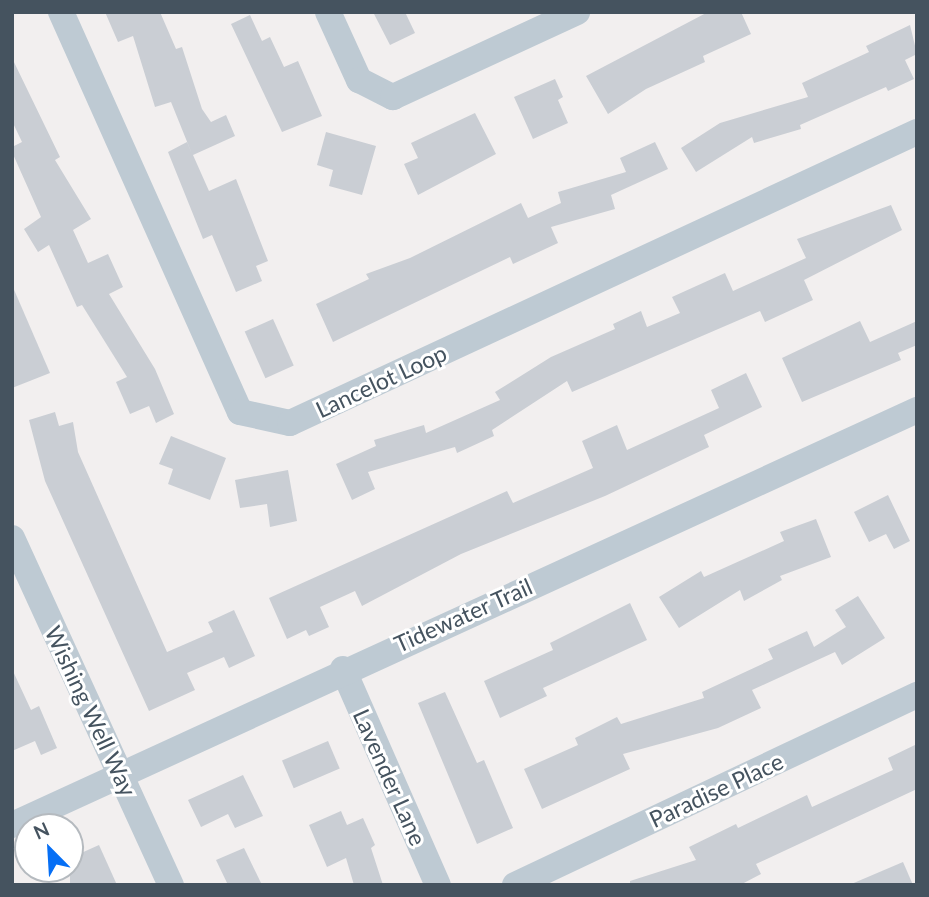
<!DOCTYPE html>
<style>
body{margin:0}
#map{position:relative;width:929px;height:897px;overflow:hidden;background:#f2efef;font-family:Lato,sans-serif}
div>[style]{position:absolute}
.building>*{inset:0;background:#caced4;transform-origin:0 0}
.minor>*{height:26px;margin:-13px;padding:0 13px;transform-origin:13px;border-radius:13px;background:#becad3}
span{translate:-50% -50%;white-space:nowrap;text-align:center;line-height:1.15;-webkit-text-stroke:6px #fff;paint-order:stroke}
.street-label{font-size:23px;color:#45535f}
.frame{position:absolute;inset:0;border:14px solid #45535f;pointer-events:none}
.north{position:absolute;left:14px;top:813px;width:70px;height:70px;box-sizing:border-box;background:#fff;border:2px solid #b5babf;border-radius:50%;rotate:336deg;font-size:19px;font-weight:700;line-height:28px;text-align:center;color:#45535f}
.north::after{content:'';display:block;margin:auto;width:24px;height:32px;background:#066ff5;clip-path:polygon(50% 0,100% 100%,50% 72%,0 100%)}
</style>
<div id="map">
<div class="building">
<i style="clip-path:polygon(105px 12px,160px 12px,176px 49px,182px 47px,202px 109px,211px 122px,226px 115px,235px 136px,193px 155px,209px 191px,236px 179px,268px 261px,256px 266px,262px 281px,236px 292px,212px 235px,203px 239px,168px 152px,187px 142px,192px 154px,171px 102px,155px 107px,133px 36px,118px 42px)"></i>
<i style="clip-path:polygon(373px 12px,405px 12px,415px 33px,390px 45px)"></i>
<i style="clip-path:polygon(708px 12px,741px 12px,751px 34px,703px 56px,705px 62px,646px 89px,608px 114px,586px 76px)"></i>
<i style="clip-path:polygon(250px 15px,262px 41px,270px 37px,284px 67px,298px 61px,322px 116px,282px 132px,231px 24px)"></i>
<i style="clip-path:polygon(910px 25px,917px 54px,905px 60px,914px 79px,888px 91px,886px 87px,800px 125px,801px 129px,754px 143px,752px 137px,696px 172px,681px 148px,720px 123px,808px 97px,802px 83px,869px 52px,866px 46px)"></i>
<i style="clip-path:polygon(12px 58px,60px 157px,55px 160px,91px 219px,73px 230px,88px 263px,108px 254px,123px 287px,109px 294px,155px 369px,174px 414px,156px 423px,149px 406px,130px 414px,116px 382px,127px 377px,82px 305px,77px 307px,49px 245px,38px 252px,24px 229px,41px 217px,12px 152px,12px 147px,22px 142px,12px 121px)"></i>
<i style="clip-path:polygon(555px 79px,563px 97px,558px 100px,568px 123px,533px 139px,514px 97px)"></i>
<i style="clip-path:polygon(475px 113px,496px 154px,418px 195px,404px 164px,418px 158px,411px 143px)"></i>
<i style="clip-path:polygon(326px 132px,376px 146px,362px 195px,329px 186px,333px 170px,317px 165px)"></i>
<i style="clip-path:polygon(655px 142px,668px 169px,611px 195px,615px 209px,551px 227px,558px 243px,513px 264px,510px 257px,333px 342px,316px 304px,369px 279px,366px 274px,410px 258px,521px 203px,528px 218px,561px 203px,558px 192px,626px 172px,620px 158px)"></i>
<i style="clip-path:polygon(891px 205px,902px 230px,804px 280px,813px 300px,765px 322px,760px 311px,572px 392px,567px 381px,492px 430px,494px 436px,457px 453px,455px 447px,368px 472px,375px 489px,352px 500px,336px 464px,376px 446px,374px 440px,424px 425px,426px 433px,500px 400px,495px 392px,551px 357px,615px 329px,613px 324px,641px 311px,647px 327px,680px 313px,672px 297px,725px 273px,733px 291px,806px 258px,797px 239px)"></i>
<i style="clip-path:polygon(12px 285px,50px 373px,12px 388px)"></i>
<i style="left:273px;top:319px;width:51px;height:31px;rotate:66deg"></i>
<i style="clip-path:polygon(860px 321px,870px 342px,917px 321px,917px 345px,898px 353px,901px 360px,802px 402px,782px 358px)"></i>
<i style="clip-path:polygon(746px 373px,762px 407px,704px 435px,709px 447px,605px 496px,461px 554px,362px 606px,355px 591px,320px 607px,329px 627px,309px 636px,306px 630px,287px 639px,269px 598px,507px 491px,513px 503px,593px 468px,582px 441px,617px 425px,627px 450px,719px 408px,711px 390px)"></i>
<i style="clip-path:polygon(55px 412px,59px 426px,73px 422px,78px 452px,167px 652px,213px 632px,208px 622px,234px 610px,255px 656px,229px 668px,224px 657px,187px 673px,195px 690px,149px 711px,45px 481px,29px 420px)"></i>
<i style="clip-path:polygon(171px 436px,226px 458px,210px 500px,168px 484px,173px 469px,159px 464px)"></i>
<i style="clip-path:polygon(288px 470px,297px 521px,270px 527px,267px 504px,240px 508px,235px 480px)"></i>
<i style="clip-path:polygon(888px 495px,910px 541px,894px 549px,886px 534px,869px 542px,854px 512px)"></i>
<i style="clip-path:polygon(816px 519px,831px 557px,780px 576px,782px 580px,744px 601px,740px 590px,679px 628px,659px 597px,701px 571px,704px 577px,784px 541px,780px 532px)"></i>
<i style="clip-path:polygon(858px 596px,885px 638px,842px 665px,835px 652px,752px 690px,761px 708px,718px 728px,623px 754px,630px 769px,542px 809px,524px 769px,578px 745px,575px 738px,617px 717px,621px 724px,704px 698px,702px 692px,773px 659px,768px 649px,807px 631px,814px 647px,846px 627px,835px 610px)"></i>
<i style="clip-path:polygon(630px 603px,647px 640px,543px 688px,547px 696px,500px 718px,484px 681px,553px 650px,550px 643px)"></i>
<i style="clip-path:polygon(12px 669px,31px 710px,39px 706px,57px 748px,41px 755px,35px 741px,12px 751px)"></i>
<i style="clip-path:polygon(445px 692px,477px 763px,484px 760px,513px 828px,477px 844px,418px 703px)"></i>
<i style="left:328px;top:741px;width:30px;height:50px;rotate:67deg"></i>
<i style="clip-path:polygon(917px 744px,917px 789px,756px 864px,761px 874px,740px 885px,630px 885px,630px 881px,696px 860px,689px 847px,736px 824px,738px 828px,807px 795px,812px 807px,893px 770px,888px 758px)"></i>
<i style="clip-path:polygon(243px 775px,263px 816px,235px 828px,228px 814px,201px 827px,188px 800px)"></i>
<i style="clip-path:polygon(341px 811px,347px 825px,363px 818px,375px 845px,371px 848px,383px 885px,354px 885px,346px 858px,327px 867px,309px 825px)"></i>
<i style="clip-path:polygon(99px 845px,117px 885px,70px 885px,70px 858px)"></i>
<i style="clip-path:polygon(244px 848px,262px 885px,228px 885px,216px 860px)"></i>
<i style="clip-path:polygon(903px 862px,913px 885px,849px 885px)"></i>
</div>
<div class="minor">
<i style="left:61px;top:12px;width:438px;rotate:65.9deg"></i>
<i style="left:240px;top:412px;width:51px;rotate:12.4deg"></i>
<i style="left:290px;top:423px;width:691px;rotate:-24.9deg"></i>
<i style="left:328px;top:12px;width:75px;rotate:65.5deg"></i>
<i style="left:359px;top:80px;width:38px;rotate:27deg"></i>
<i style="left:393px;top:97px;width:203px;rotate:-24.8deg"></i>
<i style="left:12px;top:538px;width:382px;rotate:65.4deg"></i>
<i style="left:343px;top:669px;width:236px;rotate:66.3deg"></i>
<i style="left:12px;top:825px;width:996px;rotate:-24.63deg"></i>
<i style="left:515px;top:885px;width:445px;rotate:-25.3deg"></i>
</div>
<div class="street-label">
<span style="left:381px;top:381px;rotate:-25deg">Lancelot Loop</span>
<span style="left:463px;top:615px;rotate:-24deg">Tidewater Trail</span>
<span style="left:91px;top:711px;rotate:65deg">Wishing Well Way</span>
<span style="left:390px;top:777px;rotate:66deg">Lavender Lane</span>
<span style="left:716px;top:790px;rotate:-25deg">Paradise Place</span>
</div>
<div class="frame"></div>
<div class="north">N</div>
</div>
